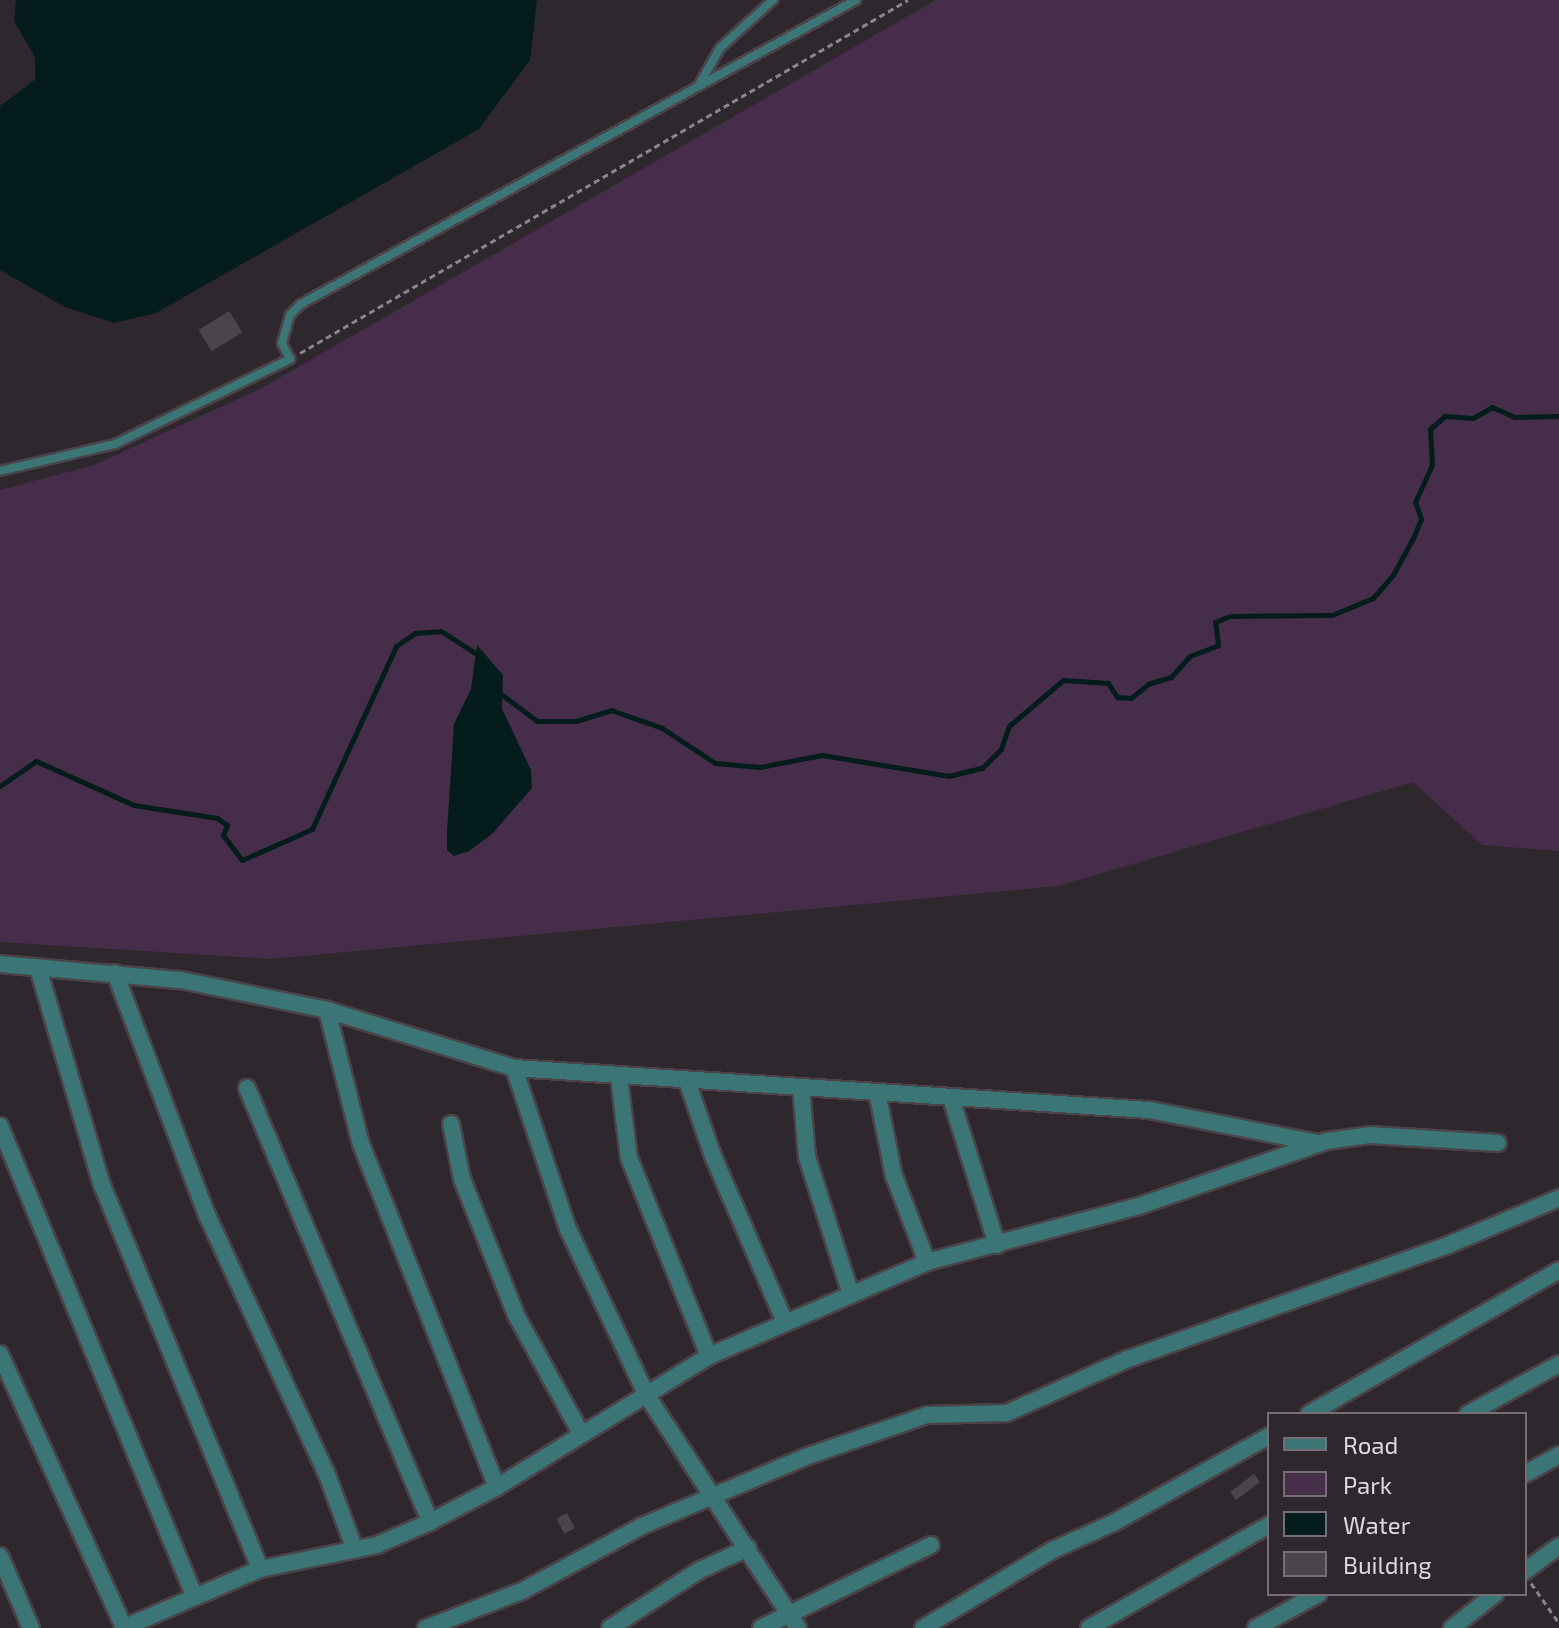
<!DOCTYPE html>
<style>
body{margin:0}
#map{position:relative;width:1559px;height:1628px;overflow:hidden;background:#2e272e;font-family:"Exo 2",sans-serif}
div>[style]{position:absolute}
.green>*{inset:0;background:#462d49}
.water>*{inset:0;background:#051c1d}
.stream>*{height:5px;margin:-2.5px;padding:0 2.5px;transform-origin:2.5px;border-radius:2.5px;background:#051c1d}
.building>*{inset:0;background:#4b444c;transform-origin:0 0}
.path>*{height:3px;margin-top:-1.5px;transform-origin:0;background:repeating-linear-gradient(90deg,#8a858a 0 6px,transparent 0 10px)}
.roads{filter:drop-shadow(2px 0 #4a444a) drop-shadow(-2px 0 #4a444a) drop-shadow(0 2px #4a444a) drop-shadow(0 -2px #4a444a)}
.lane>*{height:8px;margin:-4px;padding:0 4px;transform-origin:4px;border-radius:4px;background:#3b7576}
.street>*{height:16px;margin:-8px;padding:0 8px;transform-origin:8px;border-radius:8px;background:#3b7576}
span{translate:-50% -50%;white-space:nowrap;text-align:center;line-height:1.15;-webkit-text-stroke:8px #2e272e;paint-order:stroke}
.legend{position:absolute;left:1267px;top:1412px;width:260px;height:184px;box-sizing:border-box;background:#2e272e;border:2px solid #746f74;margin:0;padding:10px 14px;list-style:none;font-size:24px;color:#dedade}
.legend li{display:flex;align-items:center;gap:16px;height:40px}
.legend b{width:40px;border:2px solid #746f74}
</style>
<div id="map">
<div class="green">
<i style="clip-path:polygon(936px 0,1559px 0,1559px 851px,1482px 845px,1413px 782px,1058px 886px,271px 959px,0 942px,0 490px,94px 465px,260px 389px)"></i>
</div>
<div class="water">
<i style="clip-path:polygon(16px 0,537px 0,530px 60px,479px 129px,156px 313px,114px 323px,65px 307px,0 270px,0 106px,35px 80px,35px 57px,14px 21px)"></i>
<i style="clip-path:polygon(477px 645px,503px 675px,502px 709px,531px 770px,532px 788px,492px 834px,469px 851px,454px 856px,447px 850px,447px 832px,454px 724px,471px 689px)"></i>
</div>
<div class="stream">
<i style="left:501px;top:694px;width:45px;rotate:36.9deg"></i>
<i style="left:537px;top:721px;width:39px"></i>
<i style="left:576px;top:721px;width:37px;rotate:-17deg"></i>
<i style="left:611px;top:710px;width:54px;rotate:19.4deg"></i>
<i style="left:662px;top:728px;width:64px;rotate:33.4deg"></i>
<i style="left:715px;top:763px;width:45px;rotate:5.1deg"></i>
<i style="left:760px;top:767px;width:63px;rotate:-11deg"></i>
<i style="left:822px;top:755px;width:129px;rotate:9.4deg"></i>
<i style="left:949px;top:776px;width:34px;rotate:-14deg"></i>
<i style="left:982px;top:768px;width:27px;rotate:-45deg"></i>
<i style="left:1001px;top:749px;width:24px;rotate:-71deg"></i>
<i style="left:1009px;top:726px;width:71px;rotate:-40.4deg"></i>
<i style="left:1063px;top:680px;width:45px;rotate:3.8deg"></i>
<i style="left:1108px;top:683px;width:17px;rotate:57deg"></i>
<i style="left:1117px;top:697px;width:14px;rotate:4deg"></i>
<i style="left:1131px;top:698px;width:22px;rotate:-39deg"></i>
<i style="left:1148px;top:684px;width:24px;rotate:-17deg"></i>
<i style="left:1171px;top:677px;width:28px;rotate:-48deg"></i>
<i style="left:1190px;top:656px;width:30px;rotate:-21deg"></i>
<i style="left:1218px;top:645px;width:23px;rotate:-97deg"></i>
<i style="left:1215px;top:622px;width:16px;rotate:-22deg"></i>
<i style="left:1230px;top:616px;width:102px;rotate:-0.6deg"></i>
<i style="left:1332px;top:615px;width:44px;rotate:-22.5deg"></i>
<i style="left:1373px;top:598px;width:30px;rotate:-49deg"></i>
<i style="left:1393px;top:575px;width:44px;rotate:-61.7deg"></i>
<i style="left:1414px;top:536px;width:18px;rotate:-68deg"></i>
<i style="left:1421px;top:519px;width:18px;rotate:-109deg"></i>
<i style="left:1415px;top:502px;width:41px;rotate:-65.3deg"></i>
<i style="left:1432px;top:465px;width:36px;rotate:-93deg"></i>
<i style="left:1430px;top:429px;width:20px;rotate:-41deg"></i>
<i style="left:1445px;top:416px;width:28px;rotate:4deg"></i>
<i style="left:1473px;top:418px;width:22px;rotate:-30deg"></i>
<i style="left:1492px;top:407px;width:24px;rotate:24deg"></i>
<i style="left:1514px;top:417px;width:45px;rotate:-1.3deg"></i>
<i style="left:0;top:786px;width:44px;rotate:-34.8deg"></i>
<i style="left:36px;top:761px;width:107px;rotate:24.2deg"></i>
<i style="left:134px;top:805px;width:84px;rotate:8.9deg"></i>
<i style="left:217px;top:818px;width:12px;rotate:35deg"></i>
<i style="left:227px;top:825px;width:11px;rotate:112deg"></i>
<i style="left:223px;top:835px;width:31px;rotate:53deg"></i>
<i style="left:242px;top:860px;width:77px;rotate:-23.9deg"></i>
<i style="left:312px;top:829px;width:201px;rotate:-65.3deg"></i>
<i style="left:396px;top:646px;width:23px;rotate:-34deg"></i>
<i style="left:415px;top:633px;width:26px;rotate:-4deg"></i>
<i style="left:441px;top:631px;width:44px;rotate:33deg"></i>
</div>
<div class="building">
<i style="left:229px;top:311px;width:25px;height:36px;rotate:58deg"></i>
<i style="left:1254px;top:1474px;width:10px;height:30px;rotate:53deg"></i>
<i style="left:567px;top:1513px;width:17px;height:12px;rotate:62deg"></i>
</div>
<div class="path">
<i style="left:300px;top:353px;width:703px;rotate:-30.14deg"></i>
<i style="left:1531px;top:1583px;width:49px;rotate:55deg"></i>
</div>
<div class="roads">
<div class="lane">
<i style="left:700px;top:83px;width:40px;rotate:-60.3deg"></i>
<i style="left:720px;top:48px;width:72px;rotate:-42.2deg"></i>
<i style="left:0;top:471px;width:118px;rotate:-13.2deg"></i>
<i style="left:115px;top:444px;width:195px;rotate:-25.9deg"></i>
<i style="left:290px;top:359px;width:18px;rotate:-117deg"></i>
<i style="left:282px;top:343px;width:29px;rotate:-74deg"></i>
<i style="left:290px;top:315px;width:16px;rotate:-45deg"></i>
<i style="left:301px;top:304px;width:633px;rotate:-28.71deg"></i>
</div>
<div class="street">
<i style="left:0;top:964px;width:182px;rotate:5.1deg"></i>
<i style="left:181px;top:980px;width:149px;rotate:11.6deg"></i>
<i style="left:327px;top:1010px;width:196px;rotate:17.2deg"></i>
<i style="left:514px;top:1068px;width:636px;rotate:3.78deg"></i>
<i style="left:1149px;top:1110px;width:171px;rotate:11.1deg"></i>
<i style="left:38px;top:968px;width:226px;rotate:73.6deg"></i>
<i style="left:102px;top:1185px;width:415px;rotate:67.6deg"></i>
<i style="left:115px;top:973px;width:259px;rotate:69.2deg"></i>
<i style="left:207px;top:1215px;width:283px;rotate:65.2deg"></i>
<i style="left:326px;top:1472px;width:83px;rotate:69.6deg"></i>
<i style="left:327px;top:1010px;width:138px;rotate:75.8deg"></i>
<i style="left:361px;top:1144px;width:369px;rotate:68.4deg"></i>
<i style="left:514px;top:1068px;width:170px;rotate:71.5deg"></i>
<i style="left:568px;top:1229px;width:183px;rotate:64.7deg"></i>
<i style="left:646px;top:1394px;width:279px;rotate:57deg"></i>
<i style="left:619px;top:1078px;width:81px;rotate:82.9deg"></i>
<i style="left:629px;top:1158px;width:214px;rotate:68deg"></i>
<i style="left:687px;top:1081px;width:79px;rotate:70.9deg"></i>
<i style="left:713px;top:1156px;width:179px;rotate:66.6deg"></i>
<i style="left:801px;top:1087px;width:70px;rotate:85.1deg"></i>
<i style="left:807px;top:1157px;width:142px;rotate:72.3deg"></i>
<i style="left:247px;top:1088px;width:471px;rotate:67.1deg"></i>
<i style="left:877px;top:1092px;width:86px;rotate:78.6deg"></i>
<i style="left:894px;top:1176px;width:92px;rotate:69deg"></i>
<i style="left:951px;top:1098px;width:154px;rotate:72.6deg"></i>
<i style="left:451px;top:1124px;width:56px;rotate:78.7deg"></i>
<i style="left:462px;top:1179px;width:146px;rotate:68.3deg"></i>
<i style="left:516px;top:1315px;width:135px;rotate:61.2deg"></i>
<i style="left:0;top:1126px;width:508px;rotate:67.53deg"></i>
<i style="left:0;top:1354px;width:300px;rotate:65.6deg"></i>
<i style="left:1309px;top:1414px;width:289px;rotate:-29.9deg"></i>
<i style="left:1468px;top:1414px;width:104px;rotate:-28.8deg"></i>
<i style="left:1525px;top:1474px;width:39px;rotate:-29deg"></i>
<i style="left:0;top:1556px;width:78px;rotate:66.7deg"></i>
<i style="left:1525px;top:1571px;width:42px;rotate:-36.3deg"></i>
<i style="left:123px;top:1628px;width:149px;rotate:-23.3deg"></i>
<i style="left:260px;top:1569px;width:119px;rotate:-11.6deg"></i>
<i style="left:377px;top:1545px;width:58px;rotate:-23.5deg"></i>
<i style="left:430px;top:1522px;width:76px;rotate:-27.6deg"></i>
<i style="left:497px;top:1487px;width:249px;rotate:-31.7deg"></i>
<i style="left:709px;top:1356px;width:237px;rotate:-23.3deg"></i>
<i style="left:927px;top:1262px;width:219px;rotate:-14.8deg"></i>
<i style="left:1139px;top:1206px;width:199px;rotate:-19.1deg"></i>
<i style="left:1327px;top:1141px;width:43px;rotate:-7.9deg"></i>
<i style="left:1370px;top:1135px;width:128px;rotate:3.6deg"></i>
<i style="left:426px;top:1628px;width:103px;rotate:-21.1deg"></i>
<i style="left:522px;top:1591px;width:136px;rotate:-28.4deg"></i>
<i style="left:642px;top:1526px;width:177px;rotate:-22.9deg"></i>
<i style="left:805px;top:1457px;width:129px;rotate:-19deg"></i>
<i style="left:927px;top:1415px;width:80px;rotate:-1.4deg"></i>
<i style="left:1007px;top:1413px;width:133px;rotate:-24.1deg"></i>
<i style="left:1128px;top:1359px;width:340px;rotate:-19.6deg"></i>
<i style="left:1448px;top:1245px;width:121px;rotate:-22.9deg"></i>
<i style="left:610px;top:1628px;width:105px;rotate:-32.9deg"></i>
<i style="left:698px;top:1571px;width:55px;rotate:-24.7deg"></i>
<i style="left:761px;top:1628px;width:189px;rotate:-26deg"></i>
<i style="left:923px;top:1628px;width:152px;rotate:-31deg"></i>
<i style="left:1053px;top:1550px;width:68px;rotate:-24.3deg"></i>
<i style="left:1115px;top:1522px;width:176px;rotate:-29.2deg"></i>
<i style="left:1089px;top:1628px;width:207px;rotate:-29.8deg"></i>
<i style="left:1256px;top:1628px;width:71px;rotate:-28.7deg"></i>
<i style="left:1452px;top:1628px;width:55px;rotate:-38.3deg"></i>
</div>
</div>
<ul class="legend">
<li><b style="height:10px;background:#3b7576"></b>Road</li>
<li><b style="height:22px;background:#462d49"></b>Park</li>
<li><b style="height:22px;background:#051c1d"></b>Water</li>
<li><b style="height:22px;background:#4b444c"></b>Building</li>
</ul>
</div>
